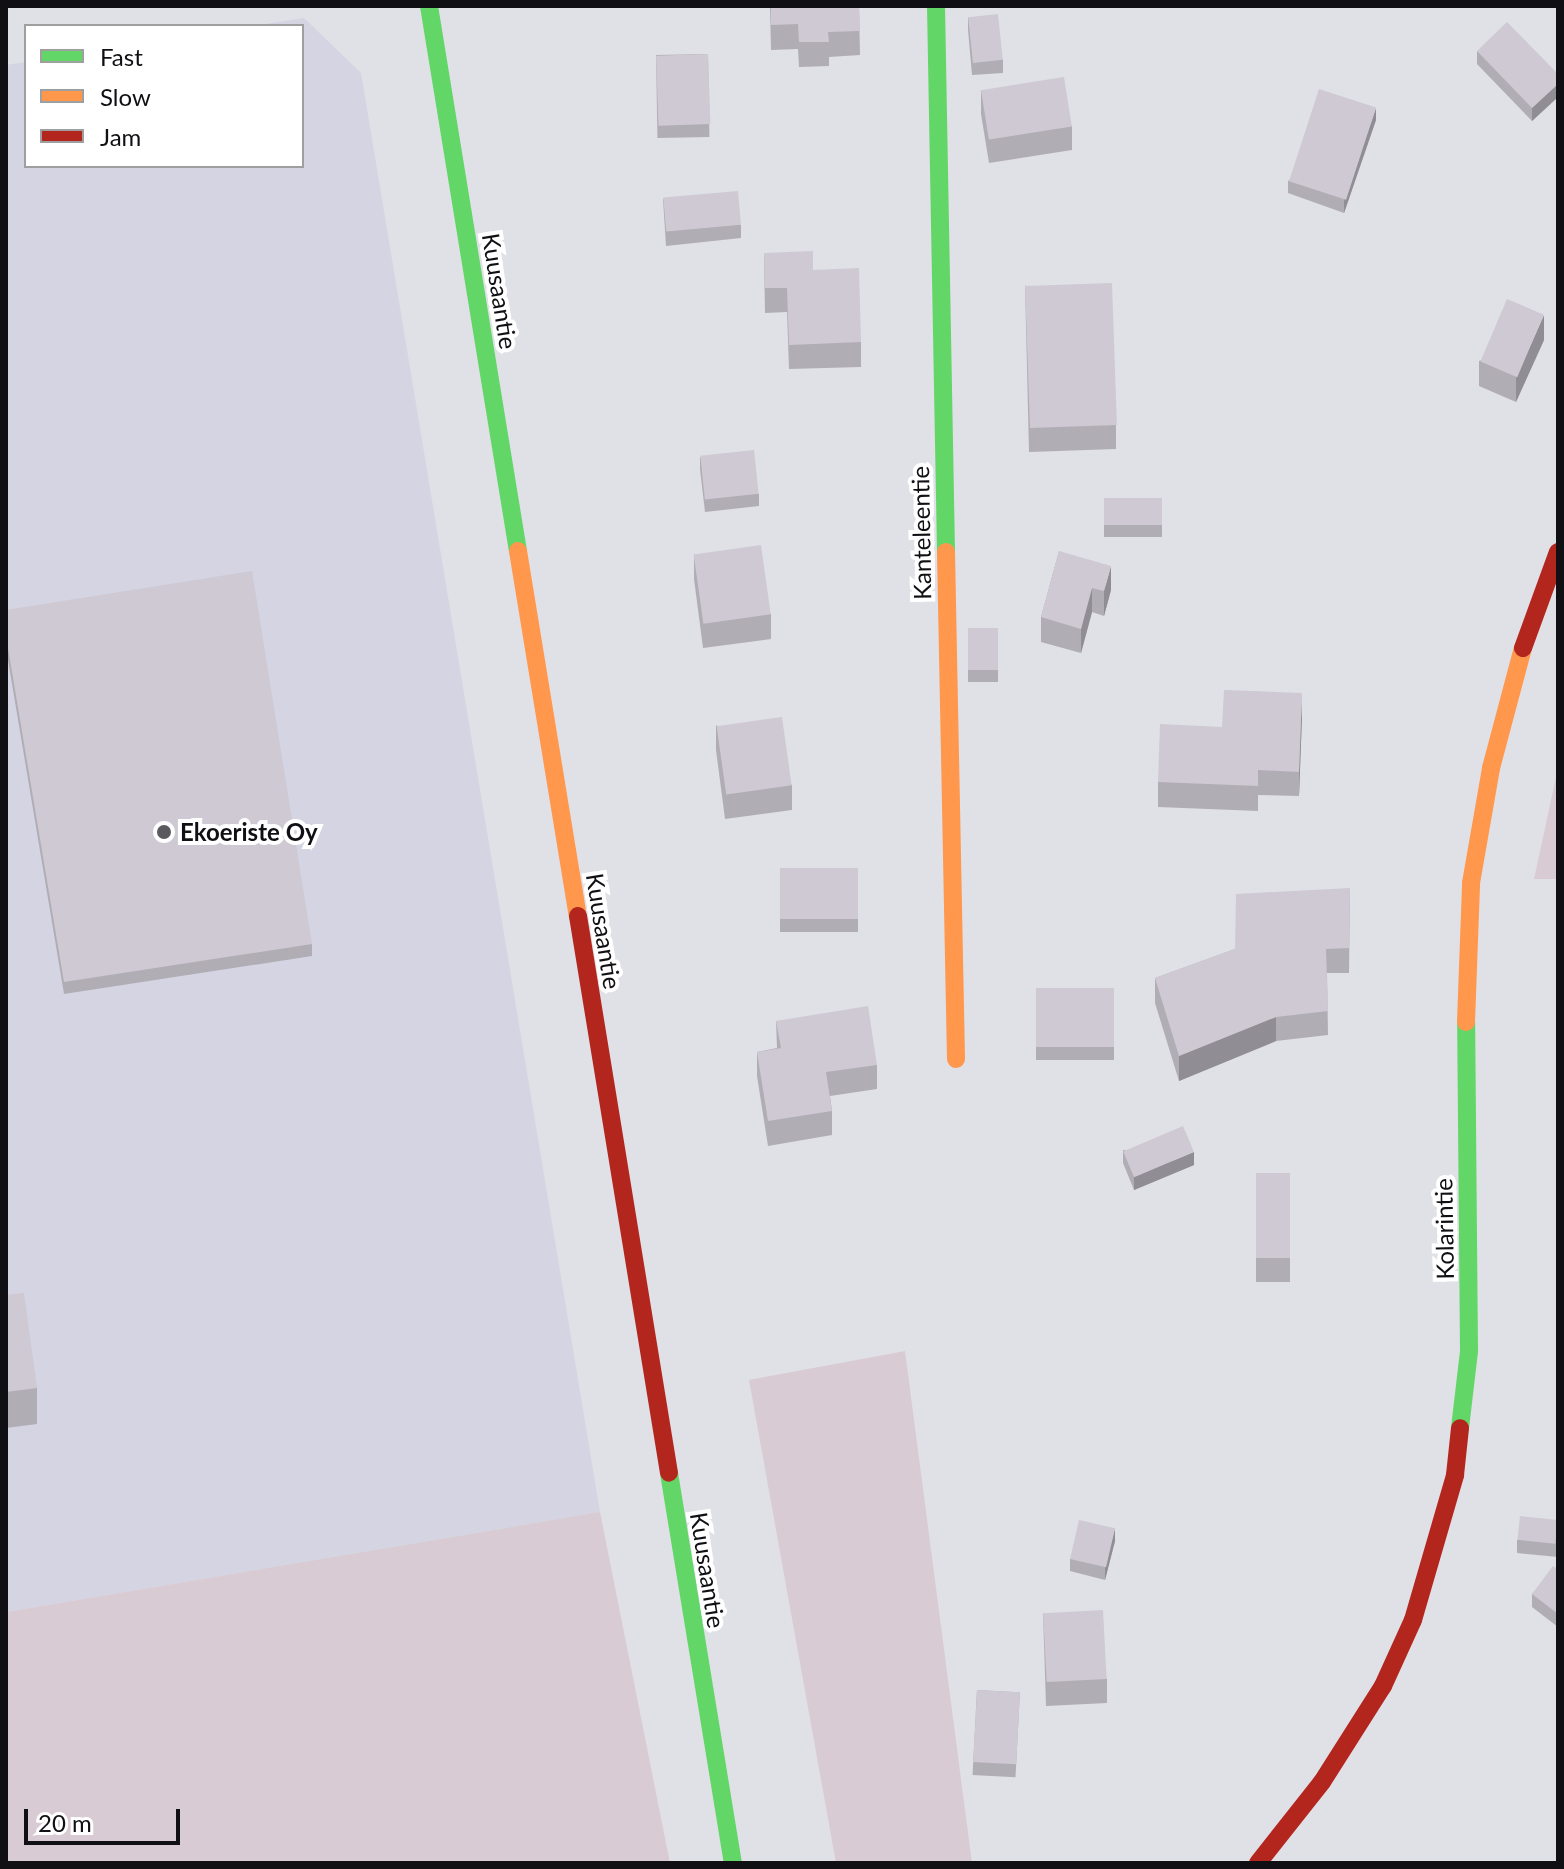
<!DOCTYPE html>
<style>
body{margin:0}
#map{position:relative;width:1564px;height:1869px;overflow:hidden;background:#e0e0e7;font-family:Lato,sans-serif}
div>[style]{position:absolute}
.built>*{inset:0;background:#d4d4e2}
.green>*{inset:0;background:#d9cbd3}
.fast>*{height:18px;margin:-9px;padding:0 9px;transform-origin:9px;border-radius:9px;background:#63d668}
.slow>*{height:18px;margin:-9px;padding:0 9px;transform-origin:9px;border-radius:9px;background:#ff974d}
.jam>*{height:18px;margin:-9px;padding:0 9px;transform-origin:9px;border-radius:9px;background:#b3261e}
.wall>*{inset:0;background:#b1adb5;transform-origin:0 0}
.shaded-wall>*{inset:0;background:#908d94}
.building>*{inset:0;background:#cec9d3;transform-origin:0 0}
.dots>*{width:22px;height:22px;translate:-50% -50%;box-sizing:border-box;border:4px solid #fff;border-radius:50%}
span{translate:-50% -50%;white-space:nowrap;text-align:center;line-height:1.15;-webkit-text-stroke:8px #fff;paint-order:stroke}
.street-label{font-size:24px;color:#101014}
.poi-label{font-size:24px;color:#101014;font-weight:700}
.left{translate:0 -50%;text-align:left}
.frame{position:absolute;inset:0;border:8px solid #101014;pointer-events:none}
.legend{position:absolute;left:24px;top:24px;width:280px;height:144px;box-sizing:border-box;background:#fff;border:2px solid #9f9fa1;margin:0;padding:10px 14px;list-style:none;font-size:24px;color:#101014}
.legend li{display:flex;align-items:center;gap:16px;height:40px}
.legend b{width:40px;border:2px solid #9f9fa1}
.scale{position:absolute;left:24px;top:1809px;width:156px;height:36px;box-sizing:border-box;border:4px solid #101014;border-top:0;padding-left:10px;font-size:24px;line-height:28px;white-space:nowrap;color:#101014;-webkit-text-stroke:6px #fff;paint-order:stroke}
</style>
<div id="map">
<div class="built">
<i style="clip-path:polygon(304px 18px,361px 73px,600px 1512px,6px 1612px,6px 65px,26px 62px,26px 166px,302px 166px,302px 26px,253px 26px)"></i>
</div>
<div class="green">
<i style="clip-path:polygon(1558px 768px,1558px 879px,1534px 879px)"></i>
<i style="clip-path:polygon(905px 1351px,972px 1863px,836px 1863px,749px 1380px)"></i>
<i style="clip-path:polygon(600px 1512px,670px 1863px,6px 1863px,6px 1612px)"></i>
</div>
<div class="fast">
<i style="left:429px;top:6px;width:552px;rotate:80.73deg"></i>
<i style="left:936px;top:6px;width:546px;rotate:88.95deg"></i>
<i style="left:1460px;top:1428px;width:78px;rotate:-83.3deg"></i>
<i style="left:1469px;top:1351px;width:329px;rotate:-90.5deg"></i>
<i style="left:669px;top:1473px;width:395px;rotate:80.7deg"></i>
</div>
<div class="slow">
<i style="left:518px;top:551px;width:370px;rotate:80.7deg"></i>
<i style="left:946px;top:552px;width:507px;rotate:88.87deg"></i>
<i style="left:1466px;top:1022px;width:139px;rotate:-87.9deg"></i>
<i style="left:1471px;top:883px;width:117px;rotate:-80.1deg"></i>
<i style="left:1491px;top:768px;width:124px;rotate:-75.1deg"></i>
</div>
<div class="jam">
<i style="left:1523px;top:648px;width:102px;rotate:-70deg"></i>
<i style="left:578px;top:916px;width:564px;rotate:80.72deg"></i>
<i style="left:1258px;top:1863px;width:103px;rotate:-51.7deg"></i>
<i style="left:1322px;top:1782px;width:114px;rotate:-57.6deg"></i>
<i style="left:1383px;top:1686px;width:72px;rotate:-65.6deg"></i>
<i style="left:1413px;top:1620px;width:151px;rotate:-73.8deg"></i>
<i style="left:1455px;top:1475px;width:47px;rotate:-83.9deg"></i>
</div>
<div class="wall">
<i style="clip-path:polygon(770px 6px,859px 6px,860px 55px,829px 57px,829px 66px,799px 67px,798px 49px,771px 50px)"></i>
<i style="clip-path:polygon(968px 17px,1003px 60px,1003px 73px,972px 75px,968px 30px)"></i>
<i style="clip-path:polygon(1477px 51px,1558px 74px,1558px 97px,1532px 121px,1477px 64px)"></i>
<i style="left:708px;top:54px;width:83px;height:52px;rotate:89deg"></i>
<i style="clip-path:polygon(981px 90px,1072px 126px,1072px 150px,989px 163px,981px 114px)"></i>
<i style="clip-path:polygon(1376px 120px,1344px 213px,1288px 193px,1288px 181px)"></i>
<i style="clip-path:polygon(663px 199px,741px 225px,741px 238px,666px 246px)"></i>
<i style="clip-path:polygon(764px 253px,813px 270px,861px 342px,861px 367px,789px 369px,787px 312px,765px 313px)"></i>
<i style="clip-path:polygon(1025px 285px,1116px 425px,1116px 449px,1029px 452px)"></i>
<i style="clip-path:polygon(1544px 340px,1516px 402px,1479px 386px,1479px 361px)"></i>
<i style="clip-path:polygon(700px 457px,759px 494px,759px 506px,705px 512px,700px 469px)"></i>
<i style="left:1162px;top:498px;width:39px;height:58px;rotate:90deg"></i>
<i style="clip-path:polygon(1059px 551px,1111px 590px,1104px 616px,1092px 612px,1081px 653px,1041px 642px,1041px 617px)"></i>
<i style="clip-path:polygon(694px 554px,771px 614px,771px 639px,703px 648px,694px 579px)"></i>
<i style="clip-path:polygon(6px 610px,312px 944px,312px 956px,64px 994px,6px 648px)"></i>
<i style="left:998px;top:628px;width:54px;height:30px;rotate:90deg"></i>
<i style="clip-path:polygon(1302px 717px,1299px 796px,1258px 795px,1258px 811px,1158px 807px,1158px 782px,1222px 727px)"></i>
<i style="clip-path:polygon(716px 725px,792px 785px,792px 810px,725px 819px,716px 750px)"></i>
<i style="left:780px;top:868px;width:78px;height:64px"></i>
<i style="clip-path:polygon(1350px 888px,1349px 973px,1327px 973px,1328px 1035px,1276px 1041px,1179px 1081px,1155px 1003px,1155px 978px,1235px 949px)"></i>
<i style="left:1114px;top:988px;width:72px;height:78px;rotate:90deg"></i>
<i style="clip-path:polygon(776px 1021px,877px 1065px,877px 1089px,830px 1096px,832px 1111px,832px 1135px,768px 1146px,757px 1076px,757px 1052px,777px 1048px)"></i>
<i style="clip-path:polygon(1123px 1150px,1194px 1165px,1134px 1190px,1123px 1163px)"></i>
<i style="left:1290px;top:1173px;width:109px;height:34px;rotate:90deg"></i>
<i style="clip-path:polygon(6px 1295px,37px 1388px,37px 1424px,6px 1428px)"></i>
<i style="clip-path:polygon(1558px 1520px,1558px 1557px,1517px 1553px,1517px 1540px)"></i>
<i style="clip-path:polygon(1115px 1541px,1105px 1580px,1070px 1571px,1070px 1559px)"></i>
<i style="clip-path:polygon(1558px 1569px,1558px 1627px,1532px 1607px,1532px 1594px)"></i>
<i style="clip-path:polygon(1043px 1613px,1107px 1679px,1107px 1703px,1046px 1706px)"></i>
<i style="left:977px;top:1690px;width:43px;height:85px;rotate:3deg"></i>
</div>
<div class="shaded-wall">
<i style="clip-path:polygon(1558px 84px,1558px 97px,1532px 121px,1532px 108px)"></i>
<i style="clip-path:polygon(1376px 108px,1376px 120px,1344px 213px,1344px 201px)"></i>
<i style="clip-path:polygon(1544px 315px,1544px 340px,1516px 402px,1516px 378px)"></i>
<i style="clip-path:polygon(1111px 566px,1111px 590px,1104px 616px,1104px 591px)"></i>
<i style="clip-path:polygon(1092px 588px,1092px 612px,1081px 653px,1081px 629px)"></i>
<i style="clip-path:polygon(1302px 693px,1302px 717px,1299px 796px,1299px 772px)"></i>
<i style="clip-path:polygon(1276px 1017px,1276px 1041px,1179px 1081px,1179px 1056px)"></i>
<i style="clip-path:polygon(1194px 1152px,1194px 1165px,1134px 1190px,1134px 1177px)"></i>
<i style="clip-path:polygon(1115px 1528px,1115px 1541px,1105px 1580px,1105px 1567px)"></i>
</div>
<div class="building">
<i style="clip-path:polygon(771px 6px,859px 6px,860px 31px,828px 32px,829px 42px,799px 42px,798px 24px,771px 25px)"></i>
<i style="left:998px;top:14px;width:46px;height:30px;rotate:84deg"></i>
<i style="clip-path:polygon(1507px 22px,1558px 74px,1558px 84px,1532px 108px,1477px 51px)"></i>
<i style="left:708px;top:54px;width:70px;height:52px;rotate:88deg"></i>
<i style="left:1064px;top:77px;width:50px;height:84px;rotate:81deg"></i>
<i style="left:1319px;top:89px;width:60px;height:97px;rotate:18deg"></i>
<i style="left:738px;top:191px;width:34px;height:75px;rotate:85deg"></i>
<i style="clip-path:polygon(813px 251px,813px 270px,859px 268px,861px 342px,789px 345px,787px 288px,765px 288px,764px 253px)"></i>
<i style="left:1112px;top:283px;width:142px;height:87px;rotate:88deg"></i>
<i style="left:1507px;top:299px;width:40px;height:68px;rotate:23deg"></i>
<i style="left:754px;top:450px;width:44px;height:54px;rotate:84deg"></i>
<i style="left:1162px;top:498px;width:27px;height:58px;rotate:90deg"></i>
<i style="left:761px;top:545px;width:70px;height:68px;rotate:82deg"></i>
<i style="clip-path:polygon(1059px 551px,1111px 566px,1104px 591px,1092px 588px,1081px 629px,1041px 617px)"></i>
<i style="clip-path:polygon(252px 571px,312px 944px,64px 982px,6px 636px,6px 610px)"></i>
<i style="left:998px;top:628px;width:42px;height:30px;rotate:90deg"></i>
<i style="clip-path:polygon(1224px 690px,1302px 693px,1299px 772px,1258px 770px,1258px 786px,1158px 782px,1160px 724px,1222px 727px)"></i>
<i style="left:782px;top:717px;width:69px;height:66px;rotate:82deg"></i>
<i style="left:780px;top:868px;width:78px;height:51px"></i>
<i style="clip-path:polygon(1350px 888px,1349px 948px,1326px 949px,1328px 1011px,1276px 1017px,1179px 1056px,1155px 978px,1235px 949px,1236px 894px)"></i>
<i style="left:1114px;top:988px;width:59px;height:78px;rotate:90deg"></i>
<i style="clip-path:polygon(868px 1006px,877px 1065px,826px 1072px,832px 1111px,768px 1121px,757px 1052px,781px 1048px,776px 1021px)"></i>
<i style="left:1183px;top:1126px;width:28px;height:65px;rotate:67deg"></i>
<i style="left:1290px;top:1173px;width:85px;height:34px;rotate:90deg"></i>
<i style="clip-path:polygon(24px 1293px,37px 1388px,6px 1392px,6px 1295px)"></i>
<i style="left:1520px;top:1516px;width:38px;height:24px;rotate:6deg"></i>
<i style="left:1079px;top:1520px;width:37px;height:40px;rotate:13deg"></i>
<i style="clip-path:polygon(1553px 1566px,1558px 1569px,1558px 1614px,1532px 1594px)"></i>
<i style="left:1103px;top:1610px;width:69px;height:60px;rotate:87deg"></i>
<i style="left:977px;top:1690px;width:43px;height:72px;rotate:3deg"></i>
</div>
<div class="dots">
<i style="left:164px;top:832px;background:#59595e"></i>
</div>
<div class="street-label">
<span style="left:500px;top:291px;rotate:81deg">Kuusaantie</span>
<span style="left:921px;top:533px;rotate:-91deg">Kanteleentie</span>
<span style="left:604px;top:931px;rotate:81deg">Kuusaantie</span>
<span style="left:1444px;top:1229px;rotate:-91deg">Kolarintie</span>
<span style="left:708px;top:1570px;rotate:81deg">Kuusaantie</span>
</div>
<div class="poi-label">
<span class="left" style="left:180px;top:832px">Ekoeriste Oy</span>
</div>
<div class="frame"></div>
<ul class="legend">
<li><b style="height:10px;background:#63d668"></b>Fast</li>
<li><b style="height:10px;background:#ff974d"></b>Slow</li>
<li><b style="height:10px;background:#b3261e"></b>Jam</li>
</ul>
<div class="scale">20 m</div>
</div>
